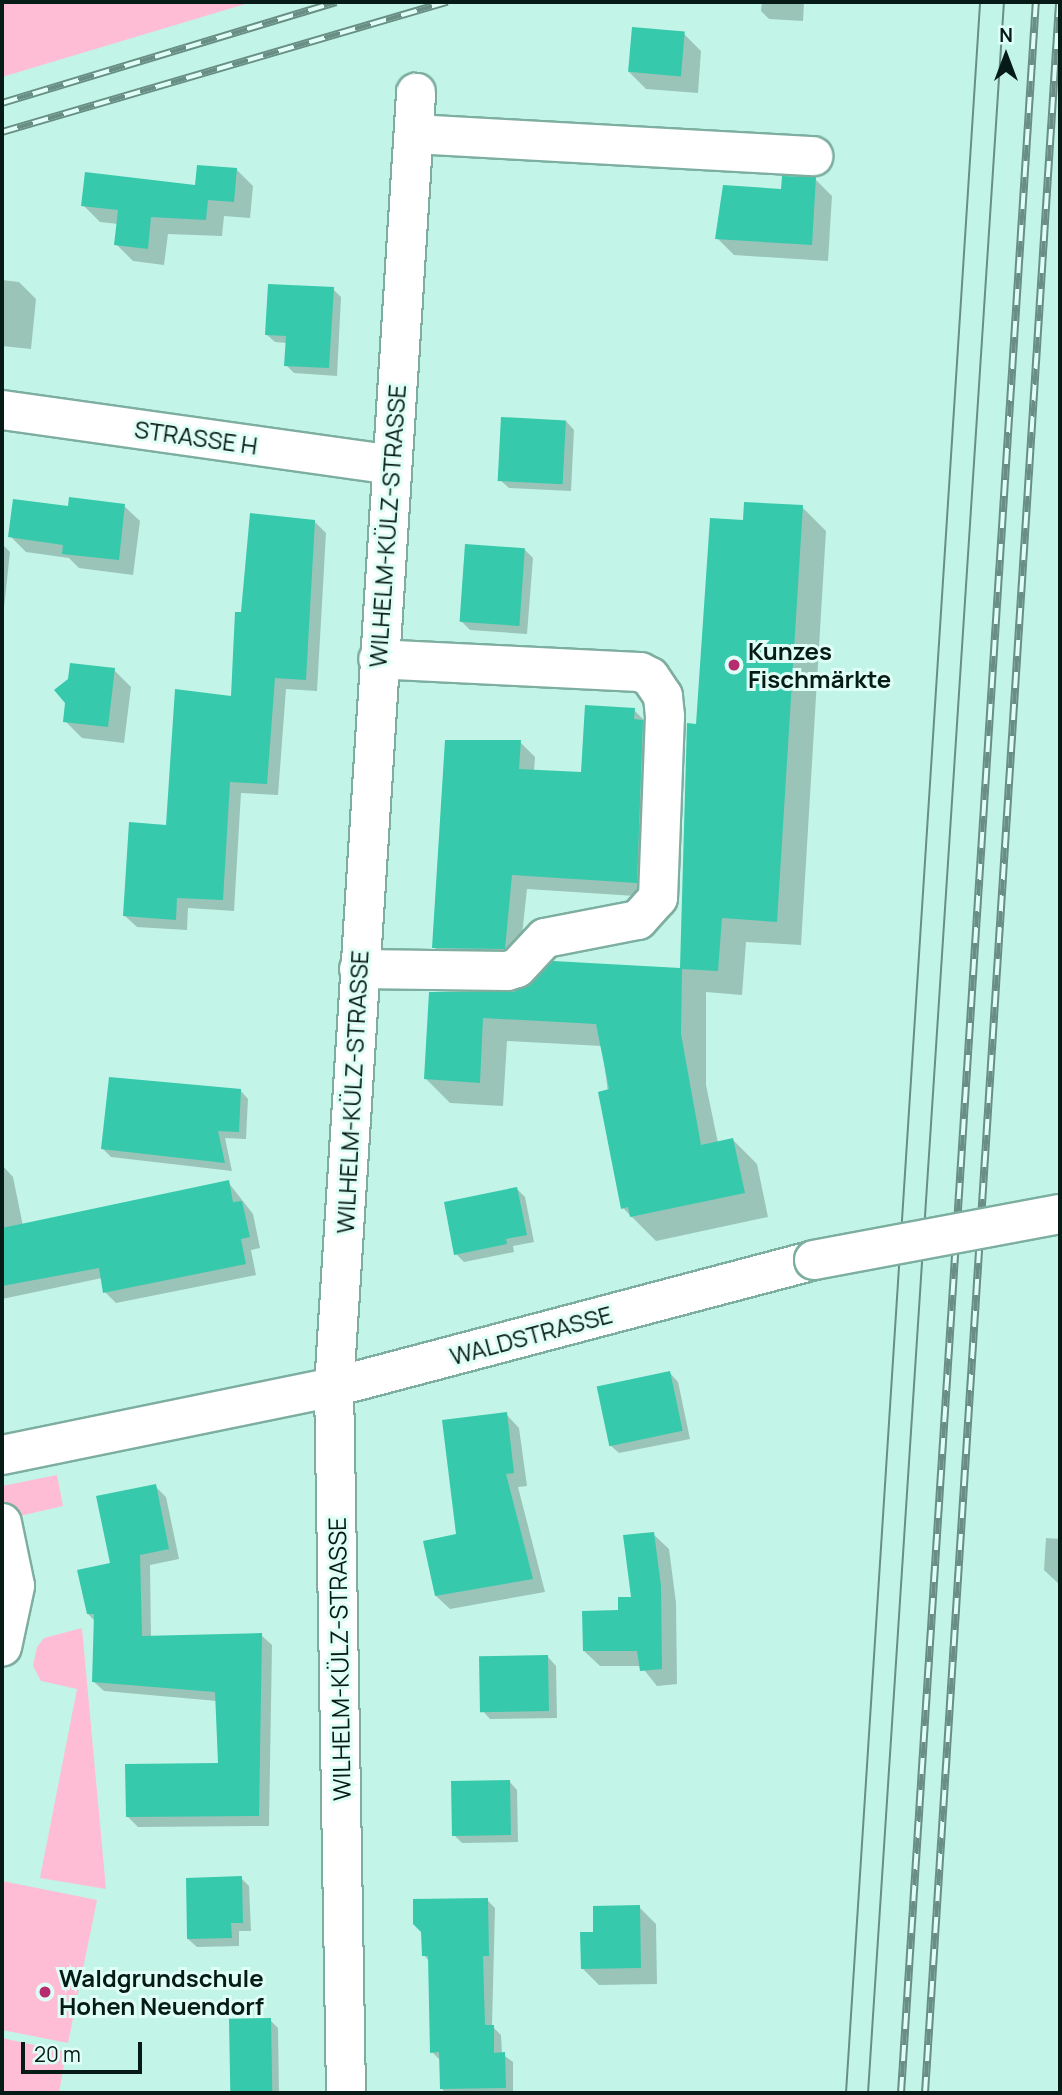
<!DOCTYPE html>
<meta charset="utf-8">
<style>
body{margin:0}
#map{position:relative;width:1062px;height:2095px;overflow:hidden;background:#c2f5e7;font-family:Manrope,sans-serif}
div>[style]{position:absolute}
.green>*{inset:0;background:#febdd4}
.shadow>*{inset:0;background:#0003}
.building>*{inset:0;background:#37c9ac;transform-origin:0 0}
.roads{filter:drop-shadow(2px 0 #7daea0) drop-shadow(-2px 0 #7daea0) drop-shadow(0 2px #7daea0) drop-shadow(0 -2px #7daea0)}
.minor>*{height:38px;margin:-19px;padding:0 19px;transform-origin:19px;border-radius:19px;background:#fff}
.tram>*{height:2px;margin:-1px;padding:0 1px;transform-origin:1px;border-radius:1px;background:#698e84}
.rail>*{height:8px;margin-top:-4px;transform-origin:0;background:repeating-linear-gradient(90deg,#dffef5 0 16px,#698e84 0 32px);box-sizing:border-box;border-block:2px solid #698e84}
.bridges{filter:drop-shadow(2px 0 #7daea0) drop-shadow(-2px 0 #7daea0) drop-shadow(0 2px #7daea0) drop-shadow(0 -2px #7daea0)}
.minor-bridge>*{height:38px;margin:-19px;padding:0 19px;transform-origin:19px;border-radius:19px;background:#fff}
.dots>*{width:19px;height:19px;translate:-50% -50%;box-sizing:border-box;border:4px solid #dffef5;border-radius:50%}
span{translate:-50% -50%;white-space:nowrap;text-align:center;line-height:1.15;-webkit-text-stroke:6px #dffef5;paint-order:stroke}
.street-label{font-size:24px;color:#071b16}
.poi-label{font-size:24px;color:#071b16;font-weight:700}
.left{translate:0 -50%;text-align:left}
.frame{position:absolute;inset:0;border:4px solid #071b16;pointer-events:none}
.north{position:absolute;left:971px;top:21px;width:70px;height:70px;-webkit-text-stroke:5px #dffef5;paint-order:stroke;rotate:0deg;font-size:19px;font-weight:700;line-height:28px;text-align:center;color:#071b16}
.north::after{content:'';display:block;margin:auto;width:24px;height:32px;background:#071b16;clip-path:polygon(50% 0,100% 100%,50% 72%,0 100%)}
.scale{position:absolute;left:21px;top:2042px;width:121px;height:32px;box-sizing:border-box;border:4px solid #071b16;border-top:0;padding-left:9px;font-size:21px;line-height:24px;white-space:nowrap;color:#071b16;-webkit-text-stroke:5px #dffef5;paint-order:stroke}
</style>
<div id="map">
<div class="green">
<i style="clip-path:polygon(2px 2px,252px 2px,2px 77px)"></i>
<i style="clip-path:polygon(57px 1475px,63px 1506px,2px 1520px,2px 1486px)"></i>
<i style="clip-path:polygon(82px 1628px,106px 1889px,40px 1878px,77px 1689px,41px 1681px,33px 1666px,37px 1647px,44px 1638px)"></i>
<i style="clip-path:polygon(2px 1881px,97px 1900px,68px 2043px,2px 2030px)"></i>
<i style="clip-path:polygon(2px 2038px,66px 2052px,59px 2093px,2px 2093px)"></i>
</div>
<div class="shadow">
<i style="clip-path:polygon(762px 2px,804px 2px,803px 21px,769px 19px,761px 11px)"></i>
<i style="clip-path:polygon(684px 34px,701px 51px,698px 93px,646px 89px,629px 72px)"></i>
<i style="clip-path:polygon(236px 169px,253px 186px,250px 218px,224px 216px,222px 236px,168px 234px,164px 265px,133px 261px,116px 244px,118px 224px,100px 222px,83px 205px,197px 187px)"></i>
<i style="clip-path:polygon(815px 179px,832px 196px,828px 261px,734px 255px,717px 238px,783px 190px)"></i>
<i style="clip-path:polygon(2px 280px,19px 282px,36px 299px,31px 349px,2px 346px)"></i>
<i style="clip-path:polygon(333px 289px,341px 297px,337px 376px,294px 373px,286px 365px,287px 343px,275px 342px,266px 334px)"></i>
<i style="clip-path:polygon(566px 421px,574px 430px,571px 491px,509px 488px,500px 480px)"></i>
<i style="clip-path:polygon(124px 506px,140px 521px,133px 575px,79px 568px,69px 558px,26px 552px,10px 536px,69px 508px)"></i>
<i style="clip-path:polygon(802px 507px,826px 531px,801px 945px,746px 942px,742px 995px,706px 992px,706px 1085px,718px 1143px,733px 1140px,757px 1164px,768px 1217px,656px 1241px,623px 1208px,602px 1046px,507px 1041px,503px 1106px,450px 1103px,426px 1079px,431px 994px,514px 994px,533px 985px,554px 963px,682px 970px,688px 725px,698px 726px,745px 521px)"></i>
<i style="clip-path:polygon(314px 521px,326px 533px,317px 691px,286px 689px,278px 795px,241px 793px,234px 911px,188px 908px,187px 930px,137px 927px,125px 916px,232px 697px,242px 614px)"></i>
<i style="clip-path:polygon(2px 544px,10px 552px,3px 617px,2px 617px)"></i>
<i style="clip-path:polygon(524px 549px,533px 558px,527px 634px,470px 630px,462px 622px)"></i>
<i style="clip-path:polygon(114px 670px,131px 687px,124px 743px,82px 738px,65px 721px)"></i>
<i style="clip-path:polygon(634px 710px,649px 725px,651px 897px,527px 889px,519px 963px,448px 962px,434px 947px,520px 742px,535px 757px,534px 771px,583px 774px)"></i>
<i style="clip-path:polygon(240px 1090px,248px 1099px,246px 1139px,225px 1138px,232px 1171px,111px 1157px,103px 1149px)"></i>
<i style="clip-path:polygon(2px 1165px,13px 1177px,23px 1226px,228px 1182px,253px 1214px,260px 1248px,251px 1250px,256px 1275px,116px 1303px,105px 1292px,102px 1278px,2px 1299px)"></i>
<i style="clip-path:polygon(517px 1189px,525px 1197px,534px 1242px,513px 1246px,514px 1252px,464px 1262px,456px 1254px)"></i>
<i style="clip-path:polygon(670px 1373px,678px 1382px,690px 1439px,619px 1453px,610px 1445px)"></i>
<i style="clip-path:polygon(506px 1414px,519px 1428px,527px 1486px,518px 1487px,545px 1592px,450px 1609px,436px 1596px)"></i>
<i style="clip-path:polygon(155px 1486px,166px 1497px,179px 1559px,150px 1565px,151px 1638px,261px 1635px,272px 1645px,269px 1826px,138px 1827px,128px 1817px,220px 1765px,217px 1701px,104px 1691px,93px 1681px,95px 1621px,88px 1614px)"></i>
<i style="clip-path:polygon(653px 1534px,669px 1549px,676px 1603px,677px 1684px,657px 1686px,641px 1666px,600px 1666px,584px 1651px,633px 1599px)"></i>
<i style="clip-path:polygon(1046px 1538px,1060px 1539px,1060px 1585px,1044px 1570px)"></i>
<i style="clip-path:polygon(548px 1657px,556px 1666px,557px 1718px,490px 1719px,482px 1710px)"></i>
<i style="clip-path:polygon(509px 1781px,517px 1790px,518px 1842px,462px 1843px,454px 1835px)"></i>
<i style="clip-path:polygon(241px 1878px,249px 1886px,251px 1931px,239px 1931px,239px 1946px,197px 1947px,188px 1939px)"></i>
<i style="clip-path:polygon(487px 1900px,495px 1908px,492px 2026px,501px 2035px,502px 2054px,513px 2062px,513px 2093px,446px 2093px,441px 2088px,441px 2061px,432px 2052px,429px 1961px,424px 1955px)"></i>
<i style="clip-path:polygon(639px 1907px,656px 1924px,657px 1984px,599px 1985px,582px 1968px)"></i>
<i style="clip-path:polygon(231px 2020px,270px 2020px,278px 2028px,279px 2093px,232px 2093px)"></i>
</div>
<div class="building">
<i style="left:632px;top:27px;width:53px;height:45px;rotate:5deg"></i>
<i style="clip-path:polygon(197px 165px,237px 168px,234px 202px,208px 200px,206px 220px,151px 217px,148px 249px,114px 245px,118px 210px,81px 206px,85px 172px,195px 185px)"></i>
<i style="clip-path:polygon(782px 176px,816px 177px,812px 245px,715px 239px,723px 185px,781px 189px)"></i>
<i style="clip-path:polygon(268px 284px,334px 287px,329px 368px,284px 366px,286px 336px,265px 335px)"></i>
<i style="left:501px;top:417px;width:65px;height:64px;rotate:3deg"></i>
<i style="clip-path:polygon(69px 497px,125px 504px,119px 560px,62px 554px,63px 545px,8px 537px,13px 499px,68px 506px)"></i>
<i style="clip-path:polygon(744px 502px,803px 505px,777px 922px,722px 918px,718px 971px,682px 969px,681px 1034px,701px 1145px,733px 1138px,745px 1193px,630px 1217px,628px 1207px,621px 1209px,598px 1092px,609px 1089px,596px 1024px,483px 1018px,480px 1083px,424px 1079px,429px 992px,513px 992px,532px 983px,553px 961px,680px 968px,687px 723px,696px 724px,710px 518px,743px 520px)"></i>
<i style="clip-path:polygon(250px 513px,315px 520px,306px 680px,275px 678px,267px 784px,230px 782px,223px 900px,177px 898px,176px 920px,123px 916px,129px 822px,166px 825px,175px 689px,231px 696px,235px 612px,241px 612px)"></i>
<i style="left:465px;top:544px;width:60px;height:78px;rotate:4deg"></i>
<i style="clip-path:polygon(70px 663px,115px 668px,108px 727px,63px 722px,65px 703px,54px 690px,68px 679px)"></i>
<i style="clip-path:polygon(585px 705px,635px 708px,634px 719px,643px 720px,637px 883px,512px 875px,505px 949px,432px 948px,445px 740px,521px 740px,519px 769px,581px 772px)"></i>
<i style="clip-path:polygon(109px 1077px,241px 1089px,239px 1132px,218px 1131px,225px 1163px,101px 1149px)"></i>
<i style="clip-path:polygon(229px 1180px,233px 1202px,242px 1201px,250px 1237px,241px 1239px,246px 1264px,103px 1293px,99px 1268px,2px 1286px,2px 1228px)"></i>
<i style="clip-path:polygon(517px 1187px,527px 1235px,506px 1239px,507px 1244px,454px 1255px,444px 1202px)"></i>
<i style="left:670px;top:1371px;width:61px;height:75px;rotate:78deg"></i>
<i style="clip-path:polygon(507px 1412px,514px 1473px,506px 1474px,533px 1579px,435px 1596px,423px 1541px,456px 1534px,442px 1420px)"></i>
<i style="clip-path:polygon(156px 1484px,169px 1549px,140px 1555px,142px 1636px,262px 1633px,259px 1816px,126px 1817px,125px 1764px,218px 1763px,215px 1692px,92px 1682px,94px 1614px,87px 1614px,77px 1570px,110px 1563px,96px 1496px)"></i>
<i style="clip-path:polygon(654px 1532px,661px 1586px,662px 1669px,640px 1671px,637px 1651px,583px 1651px,582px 1611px,618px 1610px,618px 1597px,631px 1597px,623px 1535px)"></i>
<i style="left:548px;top:1655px;width:56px;height:69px;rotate:89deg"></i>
<i style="left:510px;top:1780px;width:55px;height:59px;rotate:89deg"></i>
<i style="clip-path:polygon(242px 1876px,243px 1923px,231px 1923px,232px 1938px,187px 1939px,186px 1878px)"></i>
<i style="clip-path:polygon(488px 1898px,489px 1956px,483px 1956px,485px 2025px,494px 2025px,494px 2053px,505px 2052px,506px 2088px,440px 2089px,439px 2052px,430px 2053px,428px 1956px,422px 1956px,421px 1932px,413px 1924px,413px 1899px)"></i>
<i style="clip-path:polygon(640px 1905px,641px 1968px,581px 1969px,580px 1932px,593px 1932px,593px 1906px)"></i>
<i style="left:271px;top:2018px;width:75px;height:42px;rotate:89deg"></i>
</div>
<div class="roads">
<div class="minor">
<i style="left:415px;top:134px;width:399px;rotate:3.2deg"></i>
<i style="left:2px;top:410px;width:393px;rotate:8deg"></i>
<i style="left:359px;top:969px;width:148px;rotate:0.8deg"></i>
<i style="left:507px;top:971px;width:10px;rotate:-17deg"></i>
<i style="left:517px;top:968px;width:41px;rotate:-47deg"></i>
<i style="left:545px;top:938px;width:95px;rotate:-11deg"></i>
<i style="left:638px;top:920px;width:30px;rotate:-48deg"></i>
<i style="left:658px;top:898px;width:182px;rotate:-87.8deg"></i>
<i style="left:665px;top:716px;width:20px;rotate:-96deg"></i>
<i style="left:663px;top:696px;width:23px;rotate:-124deg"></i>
<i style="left:650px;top:677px;width:11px;rotate:-153deg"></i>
<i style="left:640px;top:672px;width:262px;rotate:-177.2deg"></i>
<i style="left:2px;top:1455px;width:339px;rotate:-11.6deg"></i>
<i style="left:334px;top:1387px;width:497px;rotate:-14.8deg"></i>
<i style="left:2px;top:1523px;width:64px;rotate:78.3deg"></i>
<i style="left:15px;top:1586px;width:62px;rotate:102deg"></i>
<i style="left:346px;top:2093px;width:706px;rotate:-90.97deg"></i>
<i style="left:334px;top:1387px;width:1297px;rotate:-86.37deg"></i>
</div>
</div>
<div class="tram">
<i style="left:846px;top:2093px;width:2095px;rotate:-86.33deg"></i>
<i style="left:868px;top:2093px;width:2095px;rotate:-86.28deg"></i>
</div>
<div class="rail">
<i style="left:2px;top:103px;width:349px;rotate:-16.8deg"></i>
<i style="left:2px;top:132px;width:464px;rotate:-16.3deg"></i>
<i style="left:901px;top:2093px;width:2095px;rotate:-86.31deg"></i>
<i style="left:925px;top:2093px;width:2095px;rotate:-86.33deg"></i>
</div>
<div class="bridges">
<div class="minor-bridge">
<i style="left:814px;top:1260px;width:250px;rotate:-10.6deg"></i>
</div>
</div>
<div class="dots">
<i style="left:734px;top:665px;background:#b52d6e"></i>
<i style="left:45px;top:1992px;background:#b52d6e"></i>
</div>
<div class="street-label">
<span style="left:196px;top:437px;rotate:8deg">STRASSE H</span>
<span style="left:387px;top:526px;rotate:-86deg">WILHELM-KÜLZ-STRASSE</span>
<span style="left:352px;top:1092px;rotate:-87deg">WILHELM-KÜLZ-STRASSE</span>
<span style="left:531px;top:1335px;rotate:-15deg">WALDSTRASSE</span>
<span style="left:339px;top:1659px;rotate:-91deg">WILHELM-KÜLZ-STRASSE</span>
</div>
<div class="poi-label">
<span class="left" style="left:748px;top:665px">Kunzes<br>Fischmärkte</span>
<span class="left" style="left:59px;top:1992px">Waldgrundschule<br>Hohen Neuendorf</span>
</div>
<div class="frame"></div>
<div class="north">N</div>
<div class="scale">20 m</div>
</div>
